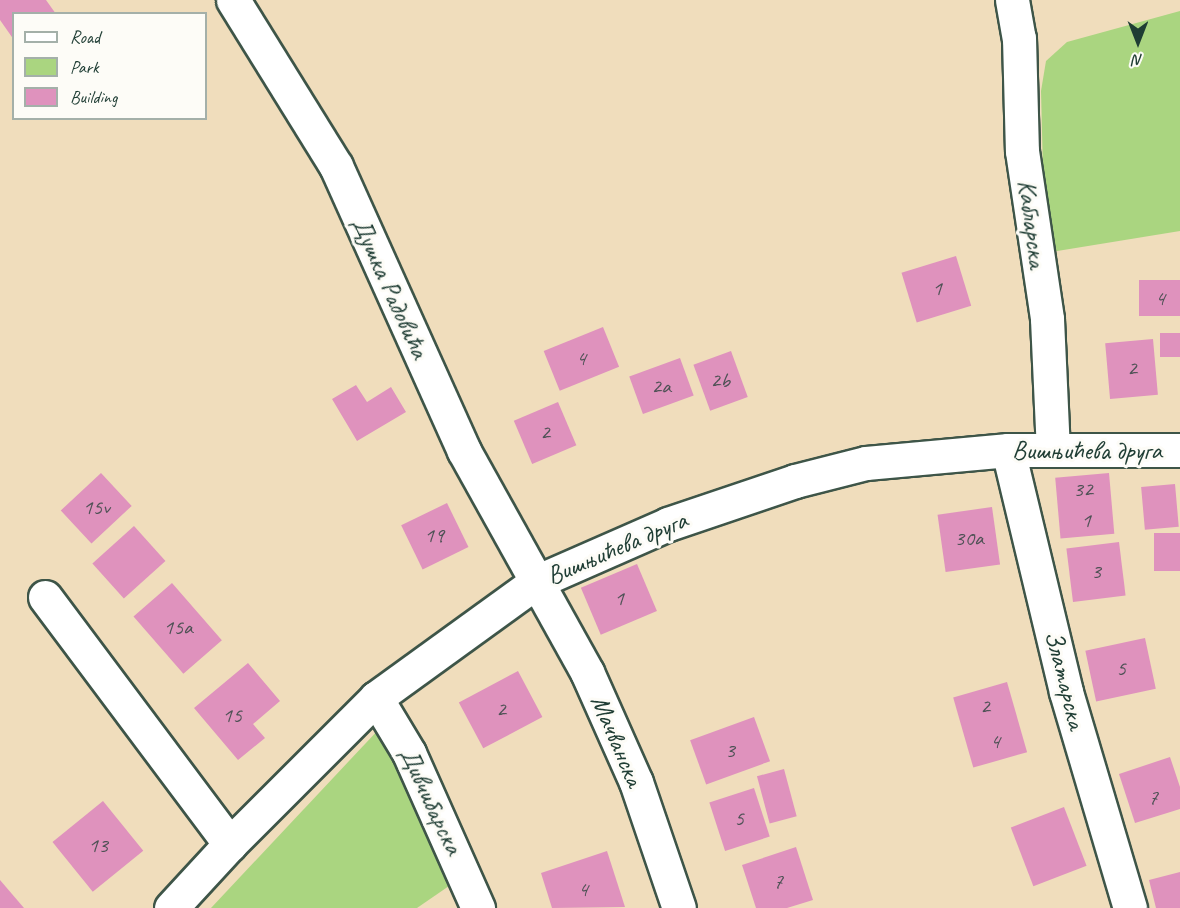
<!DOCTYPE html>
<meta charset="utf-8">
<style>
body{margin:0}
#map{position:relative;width:1180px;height:908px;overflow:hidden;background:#f0ddbc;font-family:Caveat,sans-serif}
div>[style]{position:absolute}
.green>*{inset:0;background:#aad580}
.building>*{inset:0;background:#df92bd;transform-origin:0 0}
.roads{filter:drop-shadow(2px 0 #3e5548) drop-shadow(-2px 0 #3e5548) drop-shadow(0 2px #3e5548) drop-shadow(0 -2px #3e5548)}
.minor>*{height:33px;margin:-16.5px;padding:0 16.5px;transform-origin:16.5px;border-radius:16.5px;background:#fff}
span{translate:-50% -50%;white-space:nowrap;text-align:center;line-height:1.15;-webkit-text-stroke:6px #fdfcf7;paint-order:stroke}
.number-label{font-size:22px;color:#4f5256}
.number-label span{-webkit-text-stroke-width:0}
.street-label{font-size:26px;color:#1f3d34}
.legend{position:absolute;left:12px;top:12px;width:195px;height:108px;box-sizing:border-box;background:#fdfcf7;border:2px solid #a4b0a9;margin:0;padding:8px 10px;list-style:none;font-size:18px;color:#1f3d34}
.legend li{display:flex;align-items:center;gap:12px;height:30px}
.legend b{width:30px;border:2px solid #a4b0a9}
.north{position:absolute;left:1108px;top:12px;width:60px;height:60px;-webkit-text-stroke:4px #fdfcf7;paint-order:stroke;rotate:180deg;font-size:16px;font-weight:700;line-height:24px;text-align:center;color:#1f3d34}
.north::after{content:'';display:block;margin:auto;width:21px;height:27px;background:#1f3d34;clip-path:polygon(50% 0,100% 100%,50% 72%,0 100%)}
</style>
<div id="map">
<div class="green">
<i style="clip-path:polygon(1180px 11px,1180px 231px,1045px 253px,1041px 91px,1046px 61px,1067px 42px)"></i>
<i style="clip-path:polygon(380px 728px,465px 875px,417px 908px,211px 908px)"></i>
</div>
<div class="building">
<i style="clip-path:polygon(0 0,46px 0,56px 14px,14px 14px,14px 40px,0 20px)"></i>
<i style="left:956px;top:256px;width:52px;height:57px;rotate:73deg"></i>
<i style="left:1180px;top:280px;width:36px;height:41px;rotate:90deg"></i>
<i style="left:603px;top:327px;width:43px;height:64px;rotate:68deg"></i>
<i style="left:1160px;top:333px;width:20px;height:24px"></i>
<i style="left:1153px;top:339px;width:56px;height:48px;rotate:85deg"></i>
<i style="left:731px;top:351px;width:49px;height:40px;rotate:70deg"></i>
<i style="left:680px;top:358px;width:40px;height:54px;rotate:70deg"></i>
<i style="clip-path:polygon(356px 385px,367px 402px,391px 387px,406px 412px,357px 441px,332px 399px)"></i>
<i style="left:558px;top:402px;width:47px;height:48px;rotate:67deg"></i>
<i style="left:101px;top:473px;width:45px;height:55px;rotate:47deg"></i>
<i style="left:1109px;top:473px;width:61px;height:54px;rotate:85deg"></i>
<i style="left:1175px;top:484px;width:43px;height:34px;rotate:85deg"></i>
<i style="left:447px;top:503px;width:49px;height:51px;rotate:64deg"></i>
<i style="left:992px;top:507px;width:58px;height:55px;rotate:82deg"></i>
<i style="left:134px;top:526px;width:47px;height:56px;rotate:48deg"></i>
<i style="left:1180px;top:533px;width:38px;height:26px;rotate:90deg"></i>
<i style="left:1119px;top:542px;width:54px;height:53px;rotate:83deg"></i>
<i style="left:637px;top:564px;width:51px;height:61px;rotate:67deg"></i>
<i style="left:172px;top:583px;width:76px;height:51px;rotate:49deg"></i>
<i style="left:1145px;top:638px;width:52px;height:61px;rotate:78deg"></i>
<i style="clip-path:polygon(248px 663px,280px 701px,253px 724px,265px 738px,238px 760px,194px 708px)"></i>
<i style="left:518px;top:671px;width:52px;height:67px;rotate:62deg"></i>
<i style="left:1007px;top:682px;width:73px;height:56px;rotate:74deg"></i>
<i style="left:754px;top:717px;width:47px;height:68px;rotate:70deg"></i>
<i style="clip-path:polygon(1170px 757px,1180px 787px,1180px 809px,1135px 823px,1119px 774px)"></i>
<i style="left:784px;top:769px;width:49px;height:28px;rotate:75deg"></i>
<i style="left:754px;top:788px;width:51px;height:47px;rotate:72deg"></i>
<i style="left:103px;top:801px;width:64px;height:65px;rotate:51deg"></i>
<i style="left:1064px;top:807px;width:63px;height:57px;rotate:69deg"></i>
<i style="clip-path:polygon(796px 847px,813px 900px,787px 908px,756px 908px,742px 865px)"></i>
<i style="clip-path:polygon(607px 851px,625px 907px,552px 908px,541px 873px)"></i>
<i style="clip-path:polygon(1180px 872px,1180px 908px,1156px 908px,1149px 880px)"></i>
<i style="clip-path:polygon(0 880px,24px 908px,0 908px)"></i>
</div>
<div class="roads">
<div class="minor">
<i style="left:233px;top:0;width:195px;rotate:58.2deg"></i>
<i style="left:336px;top:166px;width:312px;rotate:65.8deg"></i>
<i style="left:464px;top:451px;width:253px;rotate:60.9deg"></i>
<i style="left:587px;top:672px;width:120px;rotate:66deg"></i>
<i style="left:636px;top:782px;width:133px;rotate:71.2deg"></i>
<i style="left:1012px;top:0;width:39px;rotate:80deg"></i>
<i style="left:1019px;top:38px;width:113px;rotate:88.5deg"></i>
<i style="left:1022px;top:151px;width:170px;rotate:81.5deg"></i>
<i style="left:1047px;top:319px;width:130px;rotate:87.4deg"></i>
<i style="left:1008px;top:450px;width:249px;rotate:76.5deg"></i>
<i style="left:1066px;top:692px;width:225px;rotate:73.5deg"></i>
<i style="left:45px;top:597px;width:309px;rotate:53.2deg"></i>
<i style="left:376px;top:698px;width:64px;rotate:59deg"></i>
<i style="left:409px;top:753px;width:170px;rotate:66deg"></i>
<i style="left:171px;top:908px;width:87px;rotate:-47.3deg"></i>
<i style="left:230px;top:844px;width:206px;rotate:-45deg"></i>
<i style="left:376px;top:698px;width:198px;rotate:-35.9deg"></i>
<i style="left:536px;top:582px;width:144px;rotate:-23.7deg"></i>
<i style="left:668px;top:524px;width:134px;rotate:-18.7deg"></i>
<i style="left:795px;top:481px;width:73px;rotate:-14.2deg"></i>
<i style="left:866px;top:463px;width:143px;rotate:-5.2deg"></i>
<i style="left:1008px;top:450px;width:172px"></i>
</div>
</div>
<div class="number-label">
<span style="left:937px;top:289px">1</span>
<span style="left:1160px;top:299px">4</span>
<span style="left:581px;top:359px">4</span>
<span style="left:1132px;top:369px">2</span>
<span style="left:720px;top:381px">2b</span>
<span style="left:661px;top:387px">2a</span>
<span style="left:545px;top:433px">2</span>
<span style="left:1083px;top:490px">32</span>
<span style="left:96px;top:508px">15v</span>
<span style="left:1086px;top:521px">1</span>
<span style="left:434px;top:536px">19</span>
<span style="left:969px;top:539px">30a</span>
<span style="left:1096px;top:572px">3</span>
<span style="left:619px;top:599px">1</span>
<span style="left:178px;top:628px">15a</span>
<span style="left:1121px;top:669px">5</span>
<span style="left:985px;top:707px">2</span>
<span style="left:501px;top:710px">2</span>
<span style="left:232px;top:716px">15</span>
<span style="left:995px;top:742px">4</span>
<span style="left:730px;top:751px">3</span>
<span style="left:1153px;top:798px">7</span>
<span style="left:739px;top:819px">5</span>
<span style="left:98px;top:846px">13</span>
<span style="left:778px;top:882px">7</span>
<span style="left:583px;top:890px">4</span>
</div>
<div class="street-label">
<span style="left:1032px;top:224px;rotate:82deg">Кабларска</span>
<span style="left:390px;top:288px;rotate:66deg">Душка Радовића</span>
<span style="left:1087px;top:451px">Вишњићева друга</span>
<span style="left:617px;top:548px;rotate:-23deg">Вишњићева друга</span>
<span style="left:1065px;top:680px;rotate:76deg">Златарска</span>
<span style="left:617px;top:741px;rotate:67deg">Мачванска</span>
<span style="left:431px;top:801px;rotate:65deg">Дивчибарска</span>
</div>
<ul class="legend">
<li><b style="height:8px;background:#fff"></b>Road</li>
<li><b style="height:16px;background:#aad580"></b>Park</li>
<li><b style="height:16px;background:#df92bd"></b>Building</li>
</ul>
<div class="north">N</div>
</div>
